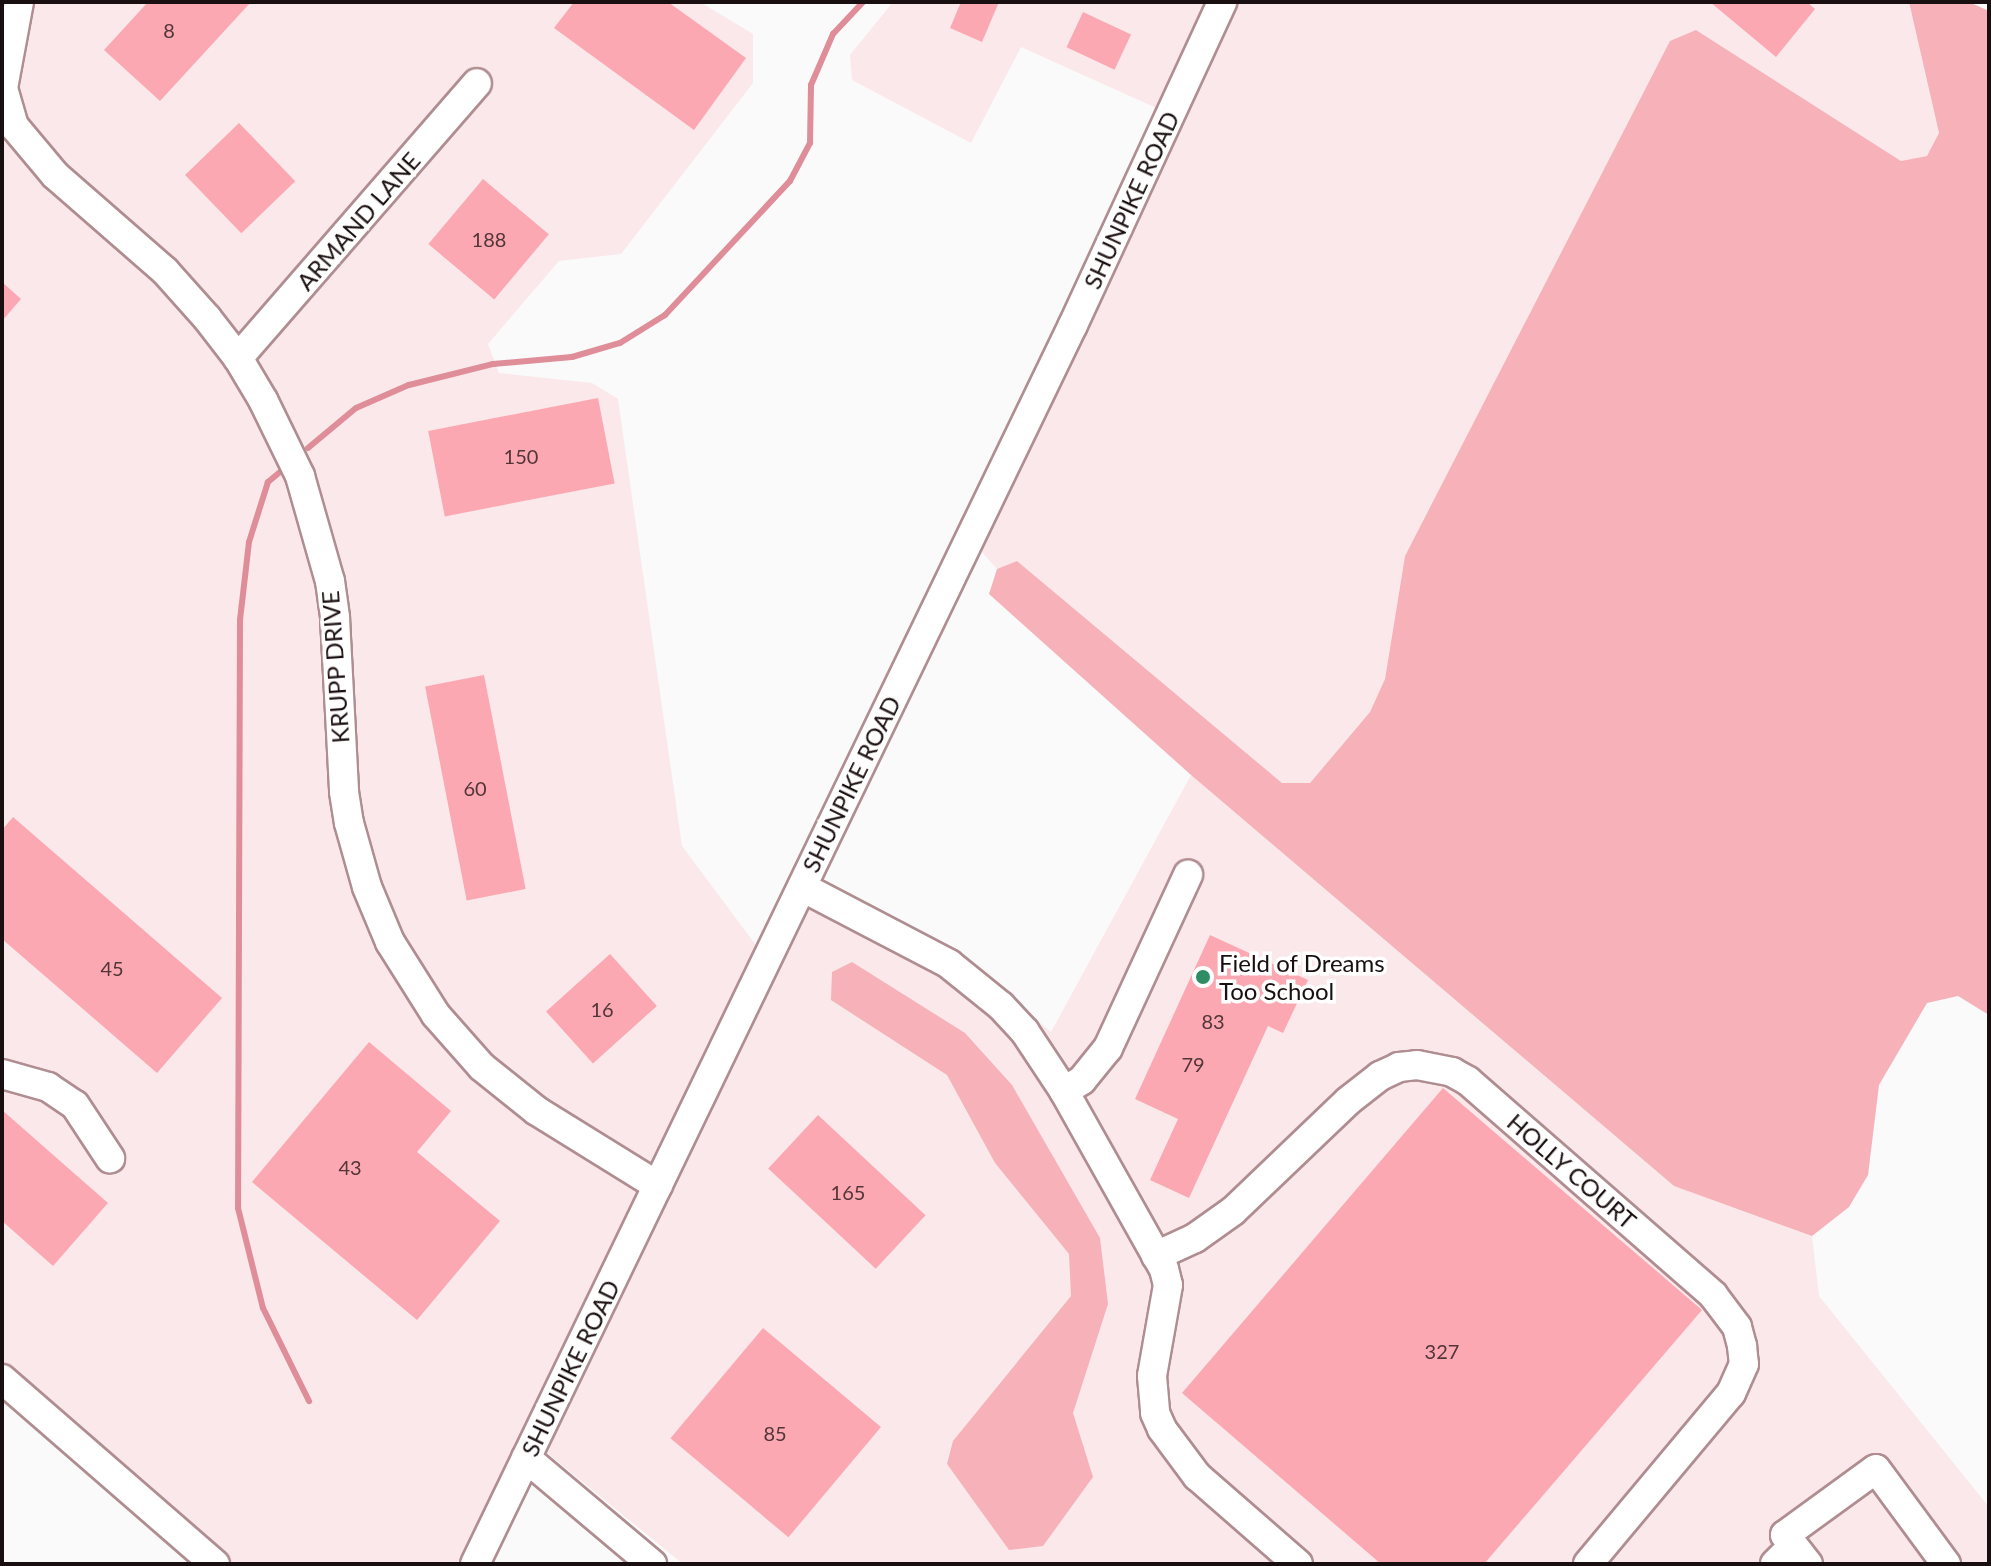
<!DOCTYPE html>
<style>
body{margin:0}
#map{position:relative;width:1991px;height:1566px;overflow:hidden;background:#fafafa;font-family:Lato,sans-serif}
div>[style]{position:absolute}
.built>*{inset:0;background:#fbe8ea}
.forest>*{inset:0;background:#f6b1b9}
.stream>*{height:6px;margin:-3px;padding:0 3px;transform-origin:3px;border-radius:3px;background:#df8d98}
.building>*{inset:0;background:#fca8b2;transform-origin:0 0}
.roads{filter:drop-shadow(2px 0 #af8d91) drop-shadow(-2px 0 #af8d91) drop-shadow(0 2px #af8d91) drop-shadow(0 -2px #af8d91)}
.minor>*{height:28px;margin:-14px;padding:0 14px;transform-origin:14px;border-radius:14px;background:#fff}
.dots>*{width:22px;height:22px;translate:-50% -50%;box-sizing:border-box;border:4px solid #fff;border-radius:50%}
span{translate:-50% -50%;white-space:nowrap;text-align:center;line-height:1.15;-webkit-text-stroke:7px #fff;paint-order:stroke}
.number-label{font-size:20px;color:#523538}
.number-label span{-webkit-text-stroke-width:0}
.street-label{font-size:24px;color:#1a0f10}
.poi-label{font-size:24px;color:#1a0f10}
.left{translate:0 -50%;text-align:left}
.frame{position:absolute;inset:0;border:4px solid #1a0f10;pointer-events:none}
</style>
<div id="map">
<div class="built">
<i style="clip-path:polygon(2px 2px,700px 2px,753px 34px,753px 83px,621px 254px,559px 261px,488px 344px,499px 373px,592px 383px,618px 399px,682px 846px,761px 952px,459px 1564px,234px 1564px,2px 1364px)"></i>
<i style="clip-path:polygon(893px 2px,1909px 2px,1939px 133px,1928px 156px,1901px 161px,1696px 30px,1405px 556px,1385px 679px,1370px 712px,1310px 783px,1282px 783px,1017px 561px,997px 569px,979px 549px,1163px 111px,1021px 47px,971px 143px,852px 80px,850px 55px)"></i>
<i style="clip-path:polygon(1191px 775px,1674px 1186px,1812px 1236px,1819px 1296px,1989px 1507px,1989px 1564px,683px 1564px,547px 1453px,821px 882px,961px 956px,1051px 1032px)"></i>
</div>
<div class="forest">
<i style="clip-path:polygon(1909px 2px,1969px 2px,1989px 11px,1989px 1015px,1958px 996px,1927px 1003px,1879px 1085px,1868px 1175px,1849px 1207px,1812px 1236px,1674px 1186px,1191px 775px,989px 594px,997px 569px,1017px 561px,1282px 783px,1310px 783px,1370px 712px,1385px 679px,1405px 556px,1670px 41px,1696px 30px,1901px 161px,1927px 156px,1939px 133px)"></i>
<i style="clip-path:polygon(852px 962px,965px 1033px,1012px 1085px,1100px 1238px,1108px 1304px,1073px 1413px,1093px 1477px,1043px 1546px,1009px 1550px,947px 1464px,953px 1441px,1071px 1296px,1069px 1254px,995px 1163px,947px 1075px,831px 1000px,832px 972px)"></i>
</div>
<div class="stream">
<i style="left:308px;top:448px;width:62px;rotate:-39.8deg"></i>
<i style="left:356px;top:408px;width:58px;rotate:-23.5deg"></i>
<i style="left:409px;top:385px;width:87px;rotate:-14deg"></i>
<i style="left:493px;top:364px;width:79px;rotate:-5.1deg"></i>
<i style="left:572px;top:357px;width:50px;rotate:-16.3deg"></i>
<i style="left:620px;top:343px;width:53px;rotate:-31.9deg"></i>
<i style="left:665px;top:315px;width:183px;rotate:-47deg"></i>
<i style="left:790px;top:181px;width:43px;rotate:-62.2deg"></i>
<i style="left:810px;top:143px;width:58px;rotate:-89deg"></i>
<i style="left:811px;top:85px;width:56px;rotate:-66.7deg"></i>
<i style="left:833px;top:34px;width:44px;rotate:-46.8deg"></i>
<i style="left:280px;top:472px;width:16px;rotate:140deg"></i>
<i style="left:268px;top:482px;width:63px;rotate:107.6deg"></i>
<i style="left:249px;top:542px;width:79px;rotate:96.6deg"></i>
<i style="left:240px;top:620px;width:588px;rotate:90.19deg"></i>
<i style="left:238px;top:1208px;width:103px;rotate:76deg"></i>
<i style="left:263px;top:1308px;width:104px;rotate:63.7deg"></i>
</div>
<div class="building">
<i style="clip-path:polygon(148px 2px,251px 2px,160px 101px,104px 50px)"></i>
<i style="clip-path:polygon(574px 2px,668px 2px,746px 58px,694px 130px,554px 28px)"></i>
<i style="clip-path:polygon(961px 2px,999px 2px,982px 42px,950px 28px)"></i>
<i style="clip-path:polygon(1710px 2px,1807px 2px,1815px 9px,1776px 57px)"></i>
<i style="left:1083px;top:12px;width:53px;height:39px;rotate:25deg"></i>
<i style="left:239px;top:123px;width:81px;height:75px;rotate:46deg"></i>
<i style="left:483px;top:179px;width:86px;height:85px;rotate:40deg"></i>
<i style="clip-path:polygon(2px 282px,21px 299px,2px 321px)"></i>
<i style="left:598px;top:398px;width:87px;height:173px;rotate:79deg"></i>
<i style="left:484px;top:675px;width:218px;height:60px;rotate:79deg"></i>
<i style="clip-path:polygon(13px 817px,222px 998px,157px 1073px,2px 939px,2px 830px)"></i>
<i style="clip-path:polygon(1210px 935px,1308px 980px,1283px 1033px,1268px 1026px,1189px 1198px,1150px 1180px,1178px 1119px,1135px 1099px)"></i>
<i style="left:610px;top:954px;width:70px;height:86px;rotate:48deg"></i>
<i style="clip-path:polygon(369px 1042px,451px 1111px,417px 1152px,500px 1221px,417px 1320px,252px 1182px)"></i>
<i style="clip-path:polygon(1443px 1088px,1702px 1310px,1484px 1564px,1381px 1564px,1182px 1393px)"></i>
<i style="clip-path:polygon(2px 1110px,108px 1203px,53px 1266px,2px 1221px)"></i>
<i style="left:818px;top:1115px;width:147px;height:73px;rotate:43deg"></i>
<i style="left:763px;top:1328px;width:154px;height:144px;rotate:40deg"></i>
</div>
<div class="roads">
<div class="minor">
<i style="left:19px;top:2px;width:87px;rotate:100.5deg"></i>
<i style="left:3px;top:88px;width:40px;rotate:74deg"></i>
<i style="left:14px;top:126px;width:64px;rotate:50.1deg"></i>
<i style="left:55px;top:175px;width:146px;rotate:41.1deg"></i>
<i style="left:165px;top:271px;width:63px;rotate:48.2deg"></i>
<i style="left:207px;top:318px;width:51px;rotate:52.2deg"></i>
<i style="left:238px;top:358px;width:49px;rotate:59.2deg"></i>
<i style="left:263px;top:400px;width:85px;rotate:64deg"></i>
<i style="left:300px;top:476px;width:109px;rotate:74.1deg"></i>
<i style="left:330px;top:581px;width:37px;rotate:82deg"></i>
<i style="left:335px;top:618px;width:174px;rotate:87deg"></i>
<i style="left:344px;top:792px;width:31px;rotate:81deg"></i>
<i style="left:349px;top:823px;width:66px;rotate:74.3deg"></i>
<i style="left:367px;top:887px;width:60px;rotate:67.3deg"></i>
<i style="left:390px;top:942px;width:86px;rotate:57.8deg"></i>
<i style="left:436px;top:1015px;width:69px;rotate:48.5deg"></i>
<i style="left:482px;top:1067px;width:70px;rotate:38.7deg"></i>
<i style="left:537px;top:1111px;width:142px;rotate:31.8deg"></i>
<i style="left:238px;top:358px;width:364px;rotate:-49deg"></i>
<i style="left:802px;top:887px;width:166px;rotate:27.6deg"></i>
<i style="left:949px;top:964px;width:67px;rotate:38.9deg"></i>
<i style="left:1001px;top:1006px;width:35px;rotate:47deg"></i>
<i style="left:1025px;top:1032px;width:71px;rotate:56.5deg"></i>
<i style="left:1064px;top:1091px;width:204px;rotate:60.7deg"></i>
<i style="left:1164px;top:1269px;width:16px;rotate:76deg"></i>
<i style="left:1168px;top:1285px;width:92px;rotate:100deg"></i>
<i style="left:1152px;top:1376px;width:37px;rotate:85deg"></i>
<i style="left:1155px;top:1413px;width:17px;rotate:66deg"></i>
<i style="left:1162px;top:1429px;width:59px;rotate:53.3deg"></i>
<i style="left:1197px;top:1476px;width:134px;rotate:41.1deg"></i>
<i style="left:2px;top:1074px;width:48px;rotate:15.8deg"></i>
<i style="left:48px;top:1087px;width:32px;rotate:34deg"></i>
<i style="left:75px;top:1105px;width:64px;rotate:56.6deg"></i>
<i style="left:1064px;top:1091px;width:21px;rotate:-31deg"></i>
<i style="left:1082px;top:1080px;width:41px;rotate:-50.9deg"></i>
<i style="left:1108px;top:1048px;width:191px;rotate:-65.2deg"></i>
<i style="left:1156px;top:1256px;width:43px;rotate:-24.8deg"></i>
<i style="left:1195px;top:1238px;width:47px;rotate:-35.4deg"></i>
<i style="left:1233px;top:1211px;width:159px;rotate:-43.7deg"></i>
<i style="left:1348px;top:1101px;width:41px;rotate:-38deg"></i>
<i style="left:1380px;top:1076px;width:21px;rotate:-25deg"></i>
<i style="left:1399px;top:1067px;width:18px;rotate:-6deg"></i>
<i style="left:1417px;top:1065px;width:36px;rotate:11deg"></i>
<i style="left:1452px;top:1072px;width:18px;rotate:29deg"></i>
<i style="left:1468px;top:1081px;width:325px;rotate:41.1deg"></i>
<i style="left:1713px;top:1295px;width:40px;rotate:53deg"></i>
<i style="left:1737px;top:1327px;width:20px;rotate:75deg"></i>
<i style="left:1742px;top:1346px;width:18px;rotate:84deg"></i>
<i style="left:1744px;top:1364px;width:32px;rotate:114deg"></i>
<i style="left:1731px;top:1393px;width:223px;rotate:129.9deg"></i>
<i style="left:2px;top:1379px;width:282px;rotate:41deg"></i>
<i style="left:526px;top:1458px;width:165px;rotate:40.1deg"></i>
<i style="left:475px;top:1564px;width:1376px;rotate:-64.24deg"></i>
<i style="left:1073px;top:325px;width:356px;rotate:-65.2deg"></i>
<i style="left:1775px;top:1564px;width:25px;rotate:-45deg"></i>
<i style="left:1808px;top:1564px;width:37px;rotate:-128deg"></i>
<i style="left:1785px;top:1535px;width:112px;rotate:-36deg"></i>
<i style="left:1876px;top:1469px;width:118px;rotate:53.6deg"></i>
</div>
</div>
<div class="dots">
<i style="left:1203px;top:977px;background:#2f8d65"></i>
</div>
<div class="number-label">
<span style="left:169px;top:30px">8</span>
<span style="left:489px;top:239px">188</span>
<span style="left:521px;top:456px">150</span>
<span style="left:475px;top:788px">60</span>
<span style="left:112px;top:968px">45</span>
<span style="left:602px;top:1009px">16</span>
<span style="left:1213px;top:1021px">83</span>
<span style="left:1193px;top:1064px">79</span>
<span style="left:350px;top:1167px">43</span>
<span style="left:848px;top:1192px">165</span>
<span style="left:1442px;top:1351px">327</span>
<span style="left:775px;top:1433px">85</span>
</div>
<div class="street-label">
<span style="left:1131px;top:200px;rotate:-65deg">SHUNPIKE ROAD</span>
<span style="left:358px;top:221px;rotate:-49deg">ARMAND LANE</span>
<span style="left:335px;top:667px;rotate:-94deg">KRUPP DRIVE</span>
<span style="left:851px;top:784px;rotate:-64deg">SHUNPIKE ROAD</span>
<span style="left:1572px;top:1171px;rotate:41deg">HOLLY COURT</span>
<span style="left:570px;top:1368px;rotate:-64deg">SHUNPIKE ROAD</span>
</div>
<div class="poi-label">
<span class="left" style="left:1219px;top:977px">Field of Dreams<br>Too School</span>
</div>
<div class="frame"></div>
</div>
